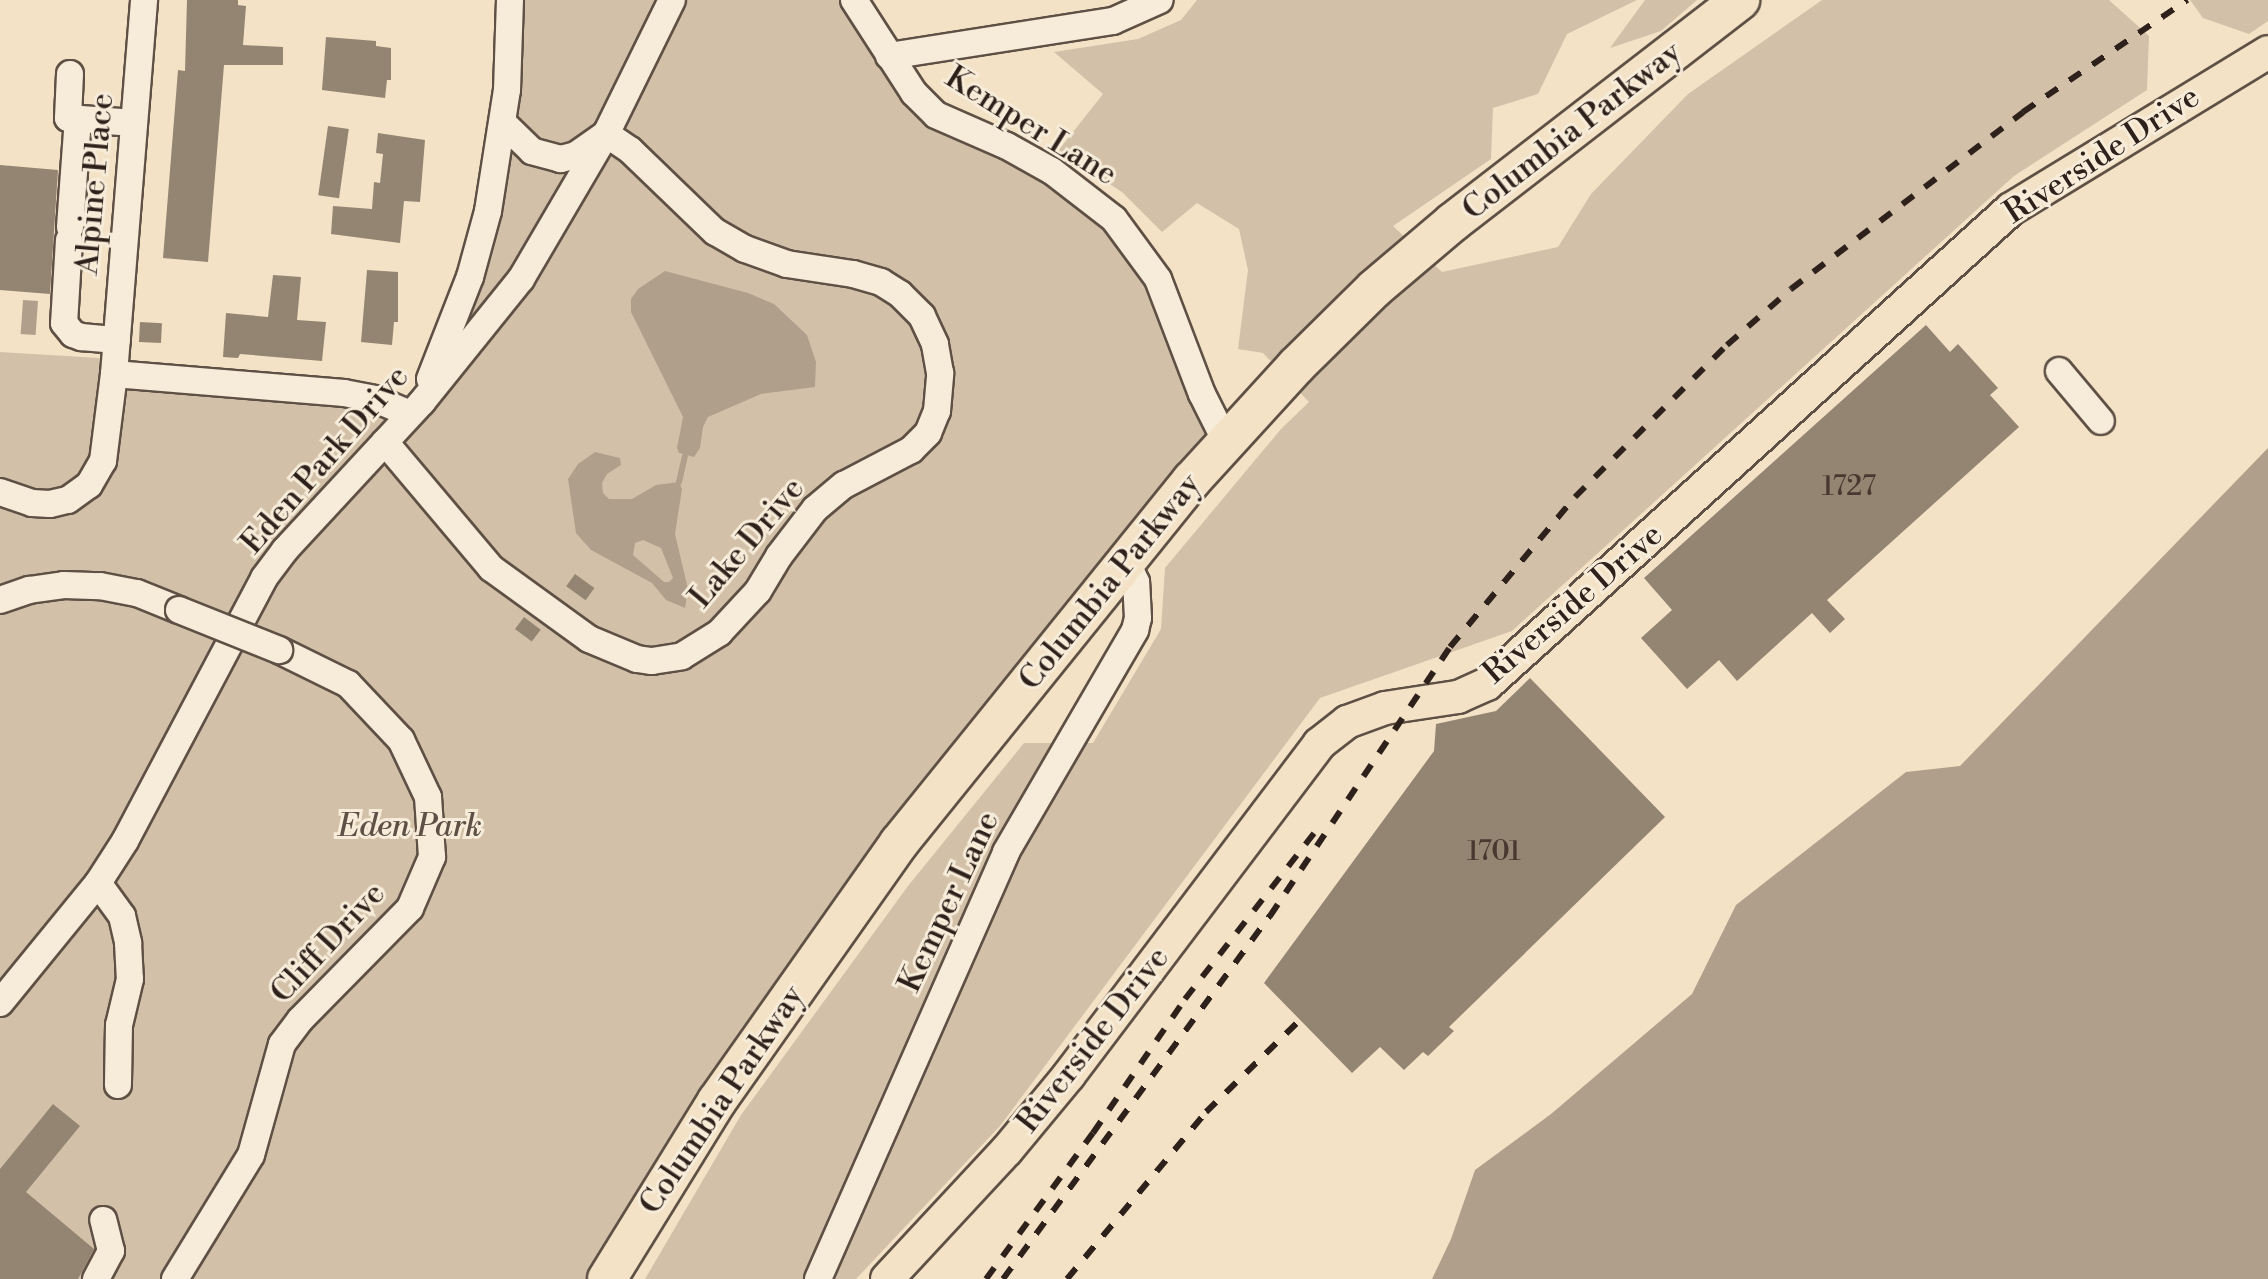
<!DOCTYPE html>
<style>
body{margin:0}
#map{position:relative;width:2268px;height:1279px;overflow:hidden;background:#f3e2c5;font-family:"Libre Bodoni",serif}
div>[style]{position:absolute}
.green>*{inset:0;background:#d2c1a8}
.water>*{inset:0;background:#b0a08b;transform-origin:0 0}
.stream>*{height:6px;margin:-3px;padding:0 3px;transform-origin:3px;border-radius:3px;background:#b0a08b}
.building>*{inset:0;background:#948573;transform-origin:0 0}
.roads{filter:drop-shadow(2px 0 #5f5045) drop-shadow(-2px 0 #5f5045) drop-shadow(0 2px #5f5045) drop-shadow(0 -2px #5f5045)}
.minor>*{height:26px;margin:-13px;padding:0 13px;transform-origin:13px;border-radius:13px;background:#f7ecd9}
.major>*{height:32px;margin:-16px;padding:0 16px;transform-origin:16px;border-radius:16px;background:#f3e2c5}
.highway>*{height:38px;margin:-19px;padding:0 19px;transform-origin:19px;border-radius:19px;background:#f3e2c5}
.rail>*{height:6px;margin-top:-3px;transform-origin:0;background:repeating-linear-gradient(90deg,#2e201a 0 14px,transparent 0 28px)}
.bridges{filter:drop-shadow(2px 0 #5f5045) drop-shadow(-2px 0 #5f5045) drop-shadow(0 2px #5f5045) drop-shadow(0 -2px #5f5045)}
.minor-bridge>*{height:26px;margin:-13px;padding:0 13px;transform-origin:13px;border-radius:13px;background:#f7ecd9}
span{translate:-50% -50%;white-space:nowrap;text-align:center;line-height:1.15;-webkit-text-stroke:6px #f7ecd9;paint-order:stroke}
.number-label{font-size:28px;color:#483930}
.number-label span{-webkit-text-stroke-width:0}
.street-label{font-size:32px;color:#2e201a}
.park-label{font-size:32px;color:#5f5045;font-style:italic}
</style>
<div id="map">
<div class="green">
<i style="clip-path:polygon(510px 0,854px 0,914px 93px,1114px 219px,1226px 442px,1126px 561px,607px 1279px,0 1279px,0 352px,99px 358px,115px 374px,413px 415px,470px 277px)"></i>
<i style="clip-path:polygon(1197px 0,1637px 0,1567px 34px,1538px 94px,1493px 108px,1491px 159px,1393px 226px,1442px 272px,1558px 247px,1591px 194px,1688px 94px,1822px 0,2109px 0,2149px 36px,2147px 90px,2014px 176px,1512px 631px,1320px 698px,1000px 1126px,856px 1279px,645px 1279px,741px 1115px,908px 886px,1024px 743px,1093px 743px,1161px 629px,1165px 568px,1281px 429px,1309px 402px,1263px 353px,1238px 349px,1248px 270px,1239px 229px,1197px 203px,1162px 232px,1122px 192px,1058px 151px,1103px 94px,1054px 52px,1138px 39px,1181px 20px)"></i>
<i style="clip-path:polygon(1645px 0,1697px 0,1661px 31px,1610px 48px)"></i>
<i style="clip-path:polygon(2190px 0,2268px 0,2268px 21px,2249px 34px,2203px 18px)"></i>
</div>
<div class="water">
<i style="clip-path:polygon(665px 271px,748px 293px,774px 304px,807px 335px,816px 362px,815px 387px,761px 394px,708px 417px,703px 427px,700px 448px,694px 457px,679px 453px,677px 448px,683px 417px,631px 312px,631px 299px,638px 289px)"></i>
<i style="left:23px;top:300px;width:15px;height:34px;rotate:4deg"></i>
<i style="clip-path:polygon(2268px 448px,2268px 1279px,1432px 1279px,1451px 1239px,1475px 1170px,1551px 1114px,1692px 994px,1736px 905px,1906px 772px,1960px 766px)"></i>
<i style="clip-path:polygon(evenodd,595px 452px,620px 458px,621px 465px,607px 474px,602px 483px,603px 493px,609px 499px,632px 499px,656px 485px,679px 482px,682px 489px,675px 534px,688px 589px,685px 608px,666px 600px,652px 583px,591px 550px,576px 533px,568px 479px,578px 464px,595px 452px,643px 540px,661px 548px,673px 578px,669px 582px,664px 582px,633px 555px,635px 543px,643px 540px)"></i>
</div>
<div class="stream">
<i style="left:679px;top:482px;width:26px;rotate:-77deg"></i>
</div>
<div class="building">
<i style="clip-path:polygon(187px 0,238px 0,238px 5px,246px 6px,243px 45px,283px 47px,283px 65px,224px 65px,208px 262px,163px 258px,178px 70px,185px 71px)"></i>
<i style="clip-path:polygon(326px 37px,376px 41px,376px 46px,391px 48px,391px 80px,387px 80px,385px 98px,322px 90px)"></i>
<i style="left:328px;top:126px;width:21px;height:70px;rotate:8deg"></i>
<i style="clip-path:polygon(378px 133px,425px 140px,420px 202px,404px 201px,400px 243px,331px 234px,333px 206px,372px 209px,374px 182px,380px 183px,383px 154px,376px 153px)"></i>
<i style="clip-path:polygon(0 165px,58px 170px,50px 294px,0 290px)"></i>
<i style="clip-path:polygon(367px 270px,398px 272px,398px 322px,394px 322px,392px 345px,361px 342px)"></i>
<i style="clip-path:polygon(273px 275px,301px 277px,297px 320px,326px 322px,322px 361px,240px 354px,238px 358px,223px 357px,226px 313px,268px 317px)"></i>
<i style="left:140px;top:322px;width:22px;height:20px;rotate:3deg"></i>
<i style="clip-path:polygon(1926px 325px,1950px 352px,1958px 344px,1998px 388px,1990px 395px,2019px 427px,1827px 600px,1845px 619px,1830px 633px,1812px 613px,1737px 681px,1719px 660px,1687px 689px,1641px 638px,1672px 610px,1644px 578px)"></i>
<i style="left:575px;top:574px;width:24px;height:15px;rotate:36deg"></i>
<i style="left:524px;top:617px;width:21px;height:15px;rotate:37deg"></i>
<i style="clip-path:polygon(1530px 678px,1665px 817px,1449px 1027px,1454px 1031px,1428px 1056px,1423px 1052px,1404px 1070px,1380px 1047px,1352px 1073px,1264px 983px,1434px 751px,1436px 724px,1496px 711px)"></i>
<i style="clip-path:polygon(53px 1104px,80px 1126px,26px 1192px,94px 1249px,78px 1279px,0 1279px,0 1169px)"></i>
</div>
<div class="roads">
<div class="minor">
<i style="left:854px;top:0;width:111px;rotate:57.2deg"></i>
<i style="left:914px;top:93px;width:31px;rotate:45deg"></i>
<i style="left:936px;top:115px;width:77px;rotate:23.6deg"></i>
<i style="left:1007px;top:146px;width:51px;rotate:29.1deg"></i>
<i style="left:1052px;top:171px;width:78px;rotate:37.7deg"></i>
<i style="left:1114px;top:219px;width:74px;rotate:53.7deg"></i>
<i style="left:1158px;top:279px;width:123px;rotate:69.1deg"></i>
<i style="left:1202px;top:394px;width:54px;rotate:63.4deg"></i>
<i style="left:889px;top:56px;width:227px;rotate:-8.9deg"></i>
<i style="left:1113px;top:21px;width:51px;rotate:-24.1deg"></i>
<i style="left:70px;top:74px;width:44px;rotate:92.6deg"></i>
<i style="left:68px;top:118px;width:66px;rotate:4.3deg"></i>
<i style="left:70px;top:227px;width:108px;rotate:-85.8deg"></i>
<i style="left:69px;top:240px;width:83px;rotate:93.4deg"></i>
<i style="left:64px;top:323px;width:14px;rotate:51deg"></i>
<i style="left:73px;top:334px;width:9px;rotate:21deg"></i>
<i style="left:81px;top:337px;width:36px;rotate:5deg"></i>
<i style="left:2059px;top:371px;width:65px;rotate:50deg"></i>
<i style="left:114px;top:374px;width:231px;rotate:4.7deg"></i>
<i style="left:344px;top:393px;width:32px;rotate:11deg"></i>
<i style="left:375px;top:399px;width:38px;rotate:23deg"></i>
<i style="left:430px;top:379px;width:110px;rotate:-68.6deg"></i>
<i style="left:470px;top:277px;width:68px;rotate:-74.7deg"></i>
<i style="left:488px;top:211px;width:122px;rotate:-81.1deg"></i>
<i style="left:507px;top:90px;width:90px;rotate:-88.1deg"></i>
<i style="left:385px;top:442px;width:165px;rotate:49.9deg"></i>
<i style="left:491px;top:568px;width:121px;rotate:35.9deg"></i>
<i style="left:589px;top:639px;width:52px;rotate:22.6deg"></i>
<i style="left:637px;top:659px;width:15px;rotate:8deg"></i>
<i style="left:652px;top:661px;width:30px;rotate:-9deg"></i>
<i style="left:682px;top:656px;width:44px;rotate:-31.9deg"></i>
<i style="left:719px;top:633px;width:57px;rotate:-47.1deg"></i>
<i style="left:758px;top:591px;width:41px;rotate:-59deg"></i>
<i style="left:779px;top:556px;width:59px;rotate:-52.5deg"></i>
<i style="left:815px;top:509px;width:38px;rotate:-40deg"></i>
<i style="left:844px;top:485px;width:76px;rotate:-27.6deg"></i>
<i style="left:911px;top:450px;width:24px;rotate:-45deg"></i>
<i style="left:928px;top:433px;width:24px;rotate:-68deg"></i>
<i style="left:937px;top:411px;width:38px;rotate:-85deg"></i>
<i style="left:940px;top:373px;width:29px;rotate:-100deg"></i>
<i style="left:935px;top:344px;width:31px;rotate:-115deg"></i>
<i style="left:922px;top:316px;width:31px;rotate:-135deg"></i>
<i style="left:900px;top:294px;width:22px;rotate:-148deg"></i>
<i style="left:881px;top:282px;width:29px;rotate:-164deg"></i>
<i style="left:853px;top:274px;width:67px;rotate:-171.4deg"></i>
<i style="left:787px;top:264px;width:45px;rotate:-160.3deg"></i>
<i style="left:745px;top:249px;width:34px;rotate:-150deg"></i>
<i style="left:715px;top:232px;width:118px;rotate:-136deg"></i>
<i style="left:630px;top:150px;width:29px;rotate:-146deg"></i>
<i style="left:606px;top:134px;width:37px;rotate:145deg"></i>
<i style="left:576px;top:155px;width:16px;rotate:165deg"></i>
<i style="left:561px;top:159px;width:30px;rotate:-165deg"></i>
<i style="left:532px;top:151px;width:40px;rotate:-136deg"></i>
<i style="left:0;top:492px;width:34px;rotate:19deg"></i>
<i style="left:32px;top:503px;width:18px;rotate:3deg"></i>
<i style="left:50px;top:504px;width:18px;rotate:-13deg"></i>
<i style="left:68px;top:500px;width:26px;rotate:-36deg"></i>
<i style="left:89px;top:485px;width:28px;rotate:-60deg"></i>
<i style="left:103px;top:461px;width:88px;rotate:-82.8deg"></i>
<i style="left:114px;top:374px;width:375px;rotate:-85.4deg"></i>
<i style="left:0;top:600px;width:31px;rotate:-19deg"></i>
<i style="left:29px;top:590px;width:35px;rotate:-8deg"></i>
<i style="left:64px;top:585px;width:36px;rotate:2deg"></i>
<i style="left:100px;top:586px;width:38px;rotate:11deg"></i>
<i style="left:137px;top:593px;width:45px;rotate:22deg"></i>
<i style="left:98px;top:883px;width:41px;rotate:54deg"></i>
<i style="left:122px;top:916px;width:28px;rotate:77deg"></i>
<i style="left:128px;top:943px;width:36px;rotate:87deg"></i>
<i style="left:130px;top:979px;width:47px;rotate:103.4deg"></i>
<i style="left:119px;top:1025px;width:60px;rotate:91deg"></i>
<i style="left:0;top:1003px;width:155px;rotate:-50.8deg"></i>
<i style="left:98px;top:883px;width:50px;rotate:-57.3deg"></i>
<i style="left:125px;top:841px;width:297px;rotate:-62.1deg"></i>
<i style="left:264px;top:578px;width:35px;rotate:-53deg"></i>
<i style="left:285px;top:550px;width:202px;rotate:-47.2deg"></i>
<i style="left:422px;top:402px;width:158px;rotate:-51.2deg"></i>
<i style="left:521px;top:279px;width:168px;rotate:-59.6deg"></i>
<i style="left:606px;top:134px;width:149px;rotate:-63.8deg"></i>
<i style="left:96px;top:1279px;width:32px;rotate:-62deg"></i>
<i style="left:111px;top:1251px;width:32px;rotate:-104deg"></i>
<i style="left:175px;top:1279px;width:145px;rotate:-58.5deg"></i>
<i style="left:251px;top:1155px;width:115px;rotate:-74.4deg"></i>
<i style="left:282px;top:1044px;width:30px;rotate:-53deg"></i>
<i style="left:300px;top:1020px;width:157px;rotate:-45.5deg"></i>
<i style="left:410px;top:908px;width:56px;rotate:-66.7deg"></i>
<i style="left:432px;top:857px;width:60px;rotate:-93.8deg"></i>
<i style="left:428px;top:797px;width:63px;rotate:-115.3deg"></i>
<i style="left:401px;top:740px;width:77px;rotate:-133.4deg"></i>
<i style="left:348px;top:684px;width:77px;rotate:-153.8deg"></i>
<i style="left:818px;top:1279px;width:467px;rotate:-66.2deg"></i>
<i style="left:1006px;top:852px;width:257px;rotate:-59.8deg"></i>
<i style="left:1135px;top:630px;width:12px;rotate:-76deg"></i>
<i style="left:1138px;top:618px;width:36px;rotate:-93deg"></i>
<i style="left:1136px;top:582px;width:23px;rotate:-115deg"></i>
</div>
<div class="major">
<i style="left:887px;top:1279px;width:176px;rotate:-47.1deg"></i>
<i style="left:1007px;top:1150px;width:97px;rotate:-50.4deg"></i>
<i style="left:1069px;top:1075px;width:415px;rotate:-52.9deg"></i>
<i style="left:1319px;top:744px;width:36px;rotate:-38deg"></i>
<i style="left:1347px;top:722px;width:40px;rotate:-20.2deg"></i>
<i style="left:1385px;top:708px;width:74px;rotate:-8.6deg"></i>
<i style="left:1458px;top:697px;width:32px;rotate:-24deg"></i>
<i style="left:1487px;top:684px;width:707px;rotate:-42.19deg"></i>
<i style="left:2011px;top:209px;width:301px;rotate:-31.4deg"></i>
</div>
<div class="highway">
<i style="left:607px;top:1279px;width:209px;rotate:-58.3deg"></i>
<i style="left:717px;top:1101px;width:316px;rotate:-54.8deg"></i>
<i style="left:899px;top:843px;width:466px;rotate:-51.1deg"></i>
<i style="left:1192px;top:480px;width:154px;rotate:-47.6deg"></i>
<i style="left:1296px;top:366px;width:110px;rotate:-44.6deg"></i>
<i style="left:1374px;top:289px;width:104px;rotate:-40.3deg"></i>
<i style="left:1453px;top:222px;width:363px;rotate:-37.7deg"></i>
</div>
</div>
<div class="rail">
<i style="left:986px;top:1279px;width:181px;rotate:-53.8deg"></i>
<i style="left:1093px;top:1133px;width:163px;rotate:-55.5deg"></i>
<i style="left:1185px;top:999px;width:217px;rotate:-52.1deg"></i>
<i style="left:1003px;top:1279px;width:451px;rotate:-53.7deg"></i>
<i style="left:1270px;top:916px;width:324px;rotate:-56.2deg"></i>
<i style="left:1450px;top:647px;width:195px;rotate:-50.2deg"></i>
<i style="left:1575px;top:497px;width:215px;rotate:-45deg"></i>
<i style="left:1727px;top:345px;width:85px;rotate:-41.2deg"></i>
<i style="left:1791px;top:289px;width:292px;rotate:-37.3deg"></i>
<i style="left:2023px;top:112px;width:199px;rotate:-34.3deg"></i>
<i style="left:1067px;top:1279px;width:217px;rotate:-50.2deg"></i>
<i style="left:1206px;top:1112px;width:129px;rotate:-44.4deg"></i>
</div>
<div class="bridges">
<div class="minor-bridge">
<i style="left:179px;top:610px;width:108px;rotate:21.8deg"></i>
</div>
</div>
<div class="number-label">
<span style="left:1849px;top:487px">1727</span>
<span style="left:1494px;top:852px">1701</span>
</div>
<div class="street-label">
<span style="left:1031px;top:126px;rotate:32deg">Kemper Lane</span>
<span style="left:1572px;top:131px;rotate:-38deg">Columbia Parkway</span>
<span style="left:2102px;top:155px;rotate:-33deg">Riverside Drive</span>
<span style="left:95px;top:184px;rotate:-85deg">Alpine Place</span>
<span style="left:325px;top:460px;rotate:-49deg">Eden Park Drive</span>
<span style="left:747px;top:543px;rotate:-50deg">Lake Drive</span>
<span style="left:1110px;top:582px;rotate:-51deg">Columbia Parkway</span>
<span style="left:1573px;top:604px;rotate:-41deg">Riverside Drive</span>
<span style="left:949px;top:902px;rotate:-65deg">Kemper Lane</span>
<span style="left:328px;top:943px;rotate:-47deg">Cliff Drive</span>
<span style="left:1093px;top:1040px;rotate:-52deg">Riverside Drive</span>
<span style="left:722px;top:1100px;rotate:-56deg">Columbia Parkway</span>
</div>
<div class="park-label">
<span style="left:410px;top:826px">Eden Park</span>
</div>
</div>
